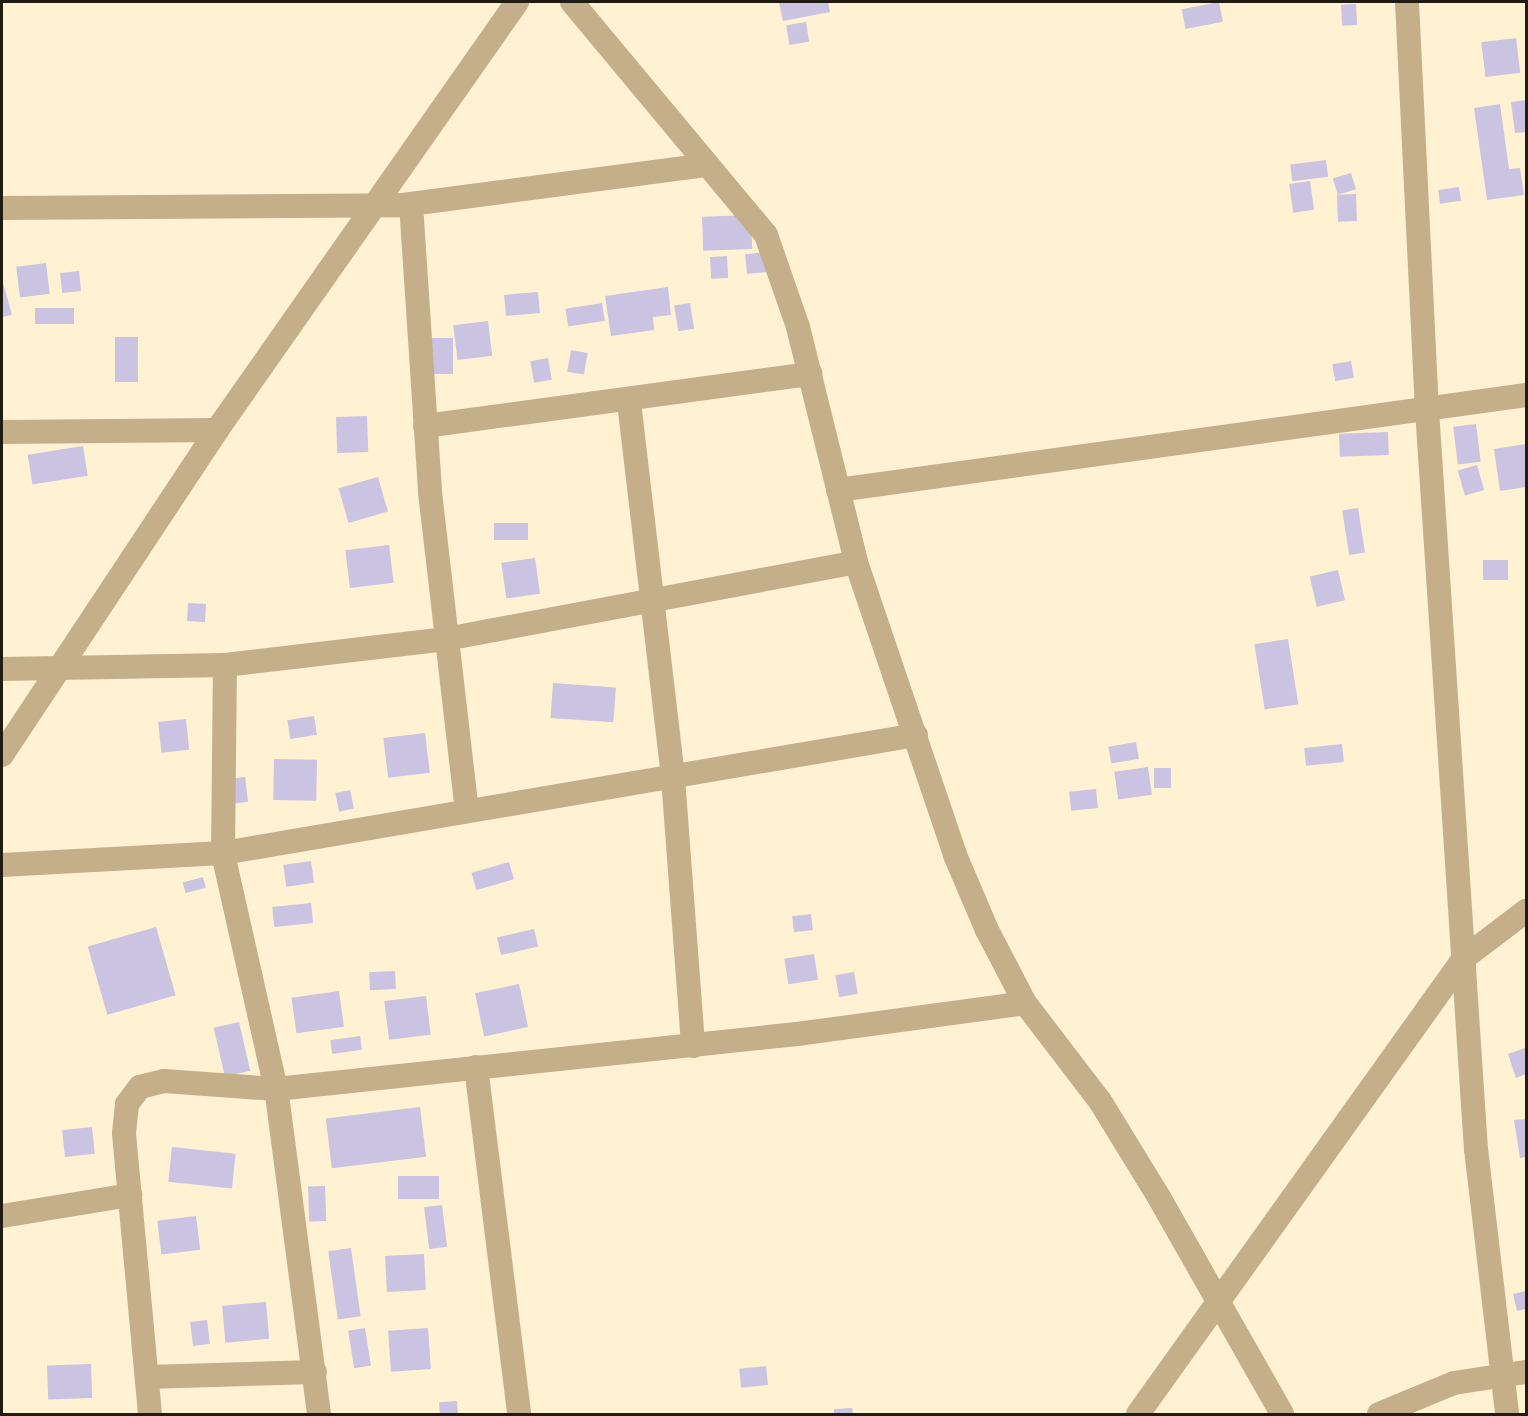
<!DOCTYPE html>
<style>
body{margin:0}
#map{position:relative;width:1528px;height:1416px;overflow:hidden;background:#fef2d3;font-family:"Varela Round",sans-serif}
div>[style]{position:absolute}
.building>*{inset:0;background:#cac3e1;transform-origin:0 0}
.street>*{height:24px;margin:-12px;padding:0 12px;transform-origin:12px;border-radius:12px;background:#c5af8a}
span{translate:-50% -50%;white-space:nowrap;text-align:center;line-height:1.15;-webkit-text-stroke:4.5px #fef2d3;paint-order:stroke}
.frame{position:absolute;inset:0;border:3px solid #211c11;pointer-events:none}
</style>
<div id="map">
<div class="building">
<i style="clip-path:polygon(779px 2px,828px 2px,830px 12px,783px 21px)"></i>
<i style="left:1219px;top:2px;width:20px;height:38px;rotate:79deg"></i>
<i style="left:1356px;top:4px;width:21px;height:15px;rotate:87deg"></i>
<i style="left:806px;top:22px;width:20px;height:20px;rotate:81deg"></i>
<i style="left:1516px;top:38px;width:35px;height:35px;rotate:83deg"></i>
<i style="clip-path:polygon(1526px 100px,1526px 132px,1515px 133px,1511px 102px)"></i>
<i style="clip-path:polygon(1500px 104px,1509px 169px,1520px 168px,1524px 195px,1487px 200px,1474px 108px)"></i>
<i style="left:1326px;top:160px;width:17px;height:36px;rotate:83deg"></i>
<i style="left:1351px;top:173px;width:17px;height:19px;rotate:73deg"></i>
<i style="left:1310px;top:181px;width:29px;height:21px;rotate:82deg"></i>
<i style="left:1459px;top:187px;width:14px;height:21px;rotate:82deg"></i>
<i style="left:1356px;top:194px;width:27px;height:19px;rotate:88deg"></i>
<i style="left:751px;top:215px;width:34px;height:49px;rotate:88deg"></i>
<i style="left:766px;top:252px;width:20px;height:21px;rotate:84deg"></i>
<i style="left:727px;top:256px;width:22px;height:17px;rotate:87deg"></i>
<i style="left:46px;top:263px;width:31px;height:30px;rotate:83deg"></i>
<i style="left:79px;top:271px;width:20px;height:19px;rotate:84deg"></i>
<i style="clip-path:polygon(2px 279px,12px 315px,2px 317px)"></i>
<i style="clip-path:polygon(668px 287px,671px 315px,653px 317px,654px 330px,611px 336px,605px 296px)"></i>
<i style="left:538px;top:292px;width:21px;height:34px;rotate:85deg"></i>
<i style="left:602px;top:303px;width:18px;height:37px;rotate:81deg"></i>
<i style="left:690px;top:303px;width:26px;height:16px;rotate:81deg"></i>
<i style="left:74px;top:308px;width:16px;height:39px;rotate:90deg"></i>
<i style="left:488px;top:321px;width:35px;height:35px;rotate:83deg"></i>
<i style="left:115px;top:337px;width:23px;height:45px"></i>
<i style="left:430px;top:338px;width:23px;height:36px"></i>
<i style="left:571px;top:350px;width:17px;height:22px;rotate:10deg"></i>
<i style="left:548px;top:358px;width:22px;height:18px;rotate:80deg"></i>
<i style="left:1351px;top:361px;width:17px;height:19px;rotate:80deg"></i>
<i style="left:367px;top:416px;width:36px;height:31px;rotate:88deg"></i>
<i style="left:1476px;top:424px;width:38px;height:23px;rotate:83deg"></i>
<i style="left:1388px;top:432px;width:23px;height:49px;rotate:88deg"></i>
<i style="clip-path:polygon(1526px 444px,1526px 487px,1500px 491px,1494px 449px)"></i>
<i style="left:83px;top:446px;width:30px;height:56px;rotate:81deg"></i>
<i style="left:1477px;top:465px;width:26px;height:20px;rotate:74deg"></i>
<i style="left:378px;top:477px;width:36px;height:41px;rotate:74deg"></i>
<i style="left:1358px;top:508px;width:45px;height:16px;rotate:81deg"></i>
<i style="left:528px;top:523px;width:17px;height:34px;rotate:90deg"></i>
<i style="left:389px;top:545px;width:38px;height:44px;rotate:83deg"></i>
<i style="left:535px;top:558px;width:36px;height:34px;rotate:82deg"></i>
<i style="left:1483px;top:560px;width:25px;height:20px"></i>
<i style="left:1338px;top:570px;width:31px;height:29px;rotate:77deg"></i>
<i style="left:188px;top:603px;width:18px;height:18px;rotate:3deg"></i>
<i style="left:1288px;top:639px;width:66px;height:34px;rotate:81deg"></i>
<i style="left:553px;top:683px;width:63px;height:35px;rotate:4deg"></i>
<i style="left:314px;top:716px;width:19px;height:27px;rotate:81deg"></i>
<i style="left:186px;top:719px;width:31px;height:28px;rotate:84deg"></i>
<i style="left:425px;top:733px;width:40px;height:42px;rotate:83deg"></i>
<i style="left:1136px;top:742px;width:17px;height:28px;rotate:80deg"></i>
<i style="left:1342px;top:744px;width:18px;height:38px;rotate:84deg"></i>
<i style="left:274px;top:759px;width:43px;height:41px;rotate:1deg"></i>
<i style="left:1148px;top:767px;width:28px;height:34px;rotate:82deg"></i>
<i style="left:1154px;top:768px;width:17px;height:20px"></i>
<i style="left:245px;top:777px;width:25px;height:22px;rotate:83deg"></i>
<i style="left:1096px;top:789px;width:19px;height:27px;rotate:84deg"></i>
<i style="left:350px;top:790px;width:19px;height:15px;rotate:78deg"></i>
<i style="left:311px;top:861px;width:22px;height:28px;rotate:82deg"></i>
<i style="left:509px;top:862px;width:18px;height:39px;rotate:74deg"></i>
<i style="left:203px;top:877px;width:11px;height:21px;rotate:75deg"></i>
<i style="left:311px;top:903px;width:20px;height:39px;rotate:84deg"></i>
<i style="left:811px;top:914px;width:16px;height:19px;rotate:83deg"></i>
<i style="left:156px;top:927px;width:71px;height:71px;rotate:74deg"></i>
<i style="left:534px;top:929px;width:18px;height:38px;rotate:77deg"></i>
<i style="left:814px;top:954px;width:26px;height:30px;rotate:81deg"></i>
<i style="left:395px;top:971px;width:18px;height:26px;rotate:87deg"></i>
<i style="left:854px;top:972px;width:22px;height:19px;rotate:80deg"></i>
<i style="left:519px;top:984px;width:44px;height:45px;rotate:78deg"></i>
<i style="left:339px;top:991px;width:36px;height:48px;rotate:82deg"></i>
<i style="left:426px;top:996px;width:39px;height:42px;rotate:83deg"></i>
<i style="left:239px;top:1022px;width:50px;height:26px;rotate:77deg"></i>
<i style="left:360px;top:1036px;width:14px;height:30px;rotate:82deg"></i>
<i style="clip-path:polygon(1525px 1048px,1526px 1074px,1516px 1078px,1508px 1054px)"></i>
<i style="left:420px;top:1107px;width:50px;height:95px;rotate:83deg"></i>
<i style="clip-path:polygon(1526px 1119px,1526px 1157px,1520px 1158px,1514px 1120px)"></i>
<i style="left:92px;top:1127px;width:27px;height:30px;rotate:84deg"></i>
<i style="left:172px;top:1147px;width:64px;height:35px;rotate:6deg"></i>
<i style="left:398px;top:1176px;width:41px;height:23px"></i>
<i style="left:325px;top:1186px;width:35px;height:17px;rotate:88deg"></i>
<i style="left:442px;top:1205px;width:42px;height:18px;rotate:83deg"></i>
<i style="left:196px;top:1216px;width:34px;height:39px;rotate:83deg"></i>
<i style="left:351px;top:1248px;width:69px;height:23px;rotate:82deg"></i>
<i style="left:424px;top:1254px;width:36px;height:39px;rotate:87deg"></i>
<i style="clip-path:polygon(1526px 1291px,1526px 1309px,1517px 1311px,1513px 1294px)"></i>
<i style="left:266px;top:1302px;width:37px;height:44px;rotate:85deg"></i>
<i style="left:207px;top:1320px;width:24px;height:17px;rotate:83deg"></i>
<i style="left:365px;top:1328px;width:38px;height:17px;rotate:81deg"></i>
<i style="left:428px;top:1328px;width:41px;height:40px;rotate:86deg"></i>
<i style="left:91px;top:1364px;width:34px;height:44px;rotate:88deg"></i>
<i style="left:766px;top:1366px;width:19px;height:27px;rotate:84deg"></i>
<i style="left:457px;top:1401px;width:13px;height:18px;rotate:86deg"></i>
<i style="clip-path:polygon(852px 1408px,853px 1414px,834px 1414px,834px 1409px)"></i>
</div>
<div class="street">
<i style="left:572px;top:2px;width:303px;rotate:50.2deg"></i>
<i style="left:766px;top:235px;width:97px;rotate:70.8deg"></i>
<i style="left:798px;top:327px;width:242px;rotate:76.1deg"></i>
<i style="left:856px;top:562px;width:309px;rotate:71.3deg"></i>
<i style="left:955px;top:855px;width:82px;rotate:66.9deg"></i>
<i style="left:987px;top:930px;width:82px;rotate:62.5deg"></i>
<i style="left:1025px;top:1003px;width:123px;rotate:52.6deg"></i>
<i style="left:1100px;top:1101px;width:115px;rotate:58.5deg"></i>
<i style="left:1160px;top:1199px;width:247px;rotate:60.4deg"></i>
<i style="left:1407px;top:2px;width:408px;rotate:87.2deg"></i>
<i style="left:1427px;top:410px;width:741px;rotate:86.21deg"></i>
<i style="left:1476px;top:1149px;width:267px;rotate:83.3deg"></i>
<i style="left:411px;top:204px;width:289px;rotate:86.2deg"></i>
<i style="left:430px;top:492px;width:320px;rotate:83.4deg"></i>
<i style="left:2px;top:208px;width:401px;rotate:-0.4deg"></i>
<i style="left:403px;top:205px;width:307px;rotate:-7.5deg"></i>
<i style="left:629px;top:402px;width:379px;rotate:83.3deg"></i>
<i style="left:673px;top:778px;width:269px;rotate:85.7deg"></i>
<i style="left:425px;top:426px;width:389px;rotate:-7.7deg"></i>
<i style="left:2px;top:432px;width:215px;rotate:-0.5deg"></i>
<i style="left:838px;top:490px;width:695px;rotate:-7.86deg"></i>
<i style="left:2px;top:669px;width:223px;rotate:-1deg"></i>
<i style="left:225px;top:665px;width:223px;rotate:-6.7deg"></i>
<i style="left:446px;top:639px;width:417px;rotate:-10.6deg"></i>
<i style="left:2px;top:755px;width:390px;rotate:-56.5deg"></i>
<i style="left:217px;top:430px;width:523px;rotate:-54.97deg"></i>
<i style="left:2px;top:865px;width:221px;rotate:-3.1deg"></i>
<i style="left:223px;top:853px;width:188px;rotate:-89.4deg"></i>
<i style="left:476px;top:1067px;width:350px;rotate:82.9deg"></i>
<i style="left:2px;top:1216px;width:130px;rotate:-9.3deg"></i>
<i style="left:147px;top:1377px;width:168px;rotate:-1.7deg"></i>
<i style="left:150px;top:1414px;width:282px;rotate:-95.3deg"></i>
<i style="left:124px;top:1133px;width:29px;rotate:-84deg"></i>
<i style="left:127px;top:1104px;width:21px;rotate:-53deg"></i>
<i style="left:140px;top:1087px;width:25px;rotate:-14deg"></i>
<i style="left:164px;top:1081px;width:112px;rotate:4.1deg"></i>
<i style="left:276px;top:1089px;width:524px;rotate:-6.03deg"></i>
<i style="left:797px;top:1034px;width:230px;rotate:-7.7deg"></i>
<i style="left:319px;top:1414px;width:328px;rotate:-97.5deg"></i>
<i style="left:276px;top:1089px;width:242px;rotate:-102.7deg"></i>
<i style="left:223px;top:853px;width:703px;rotate:-9.66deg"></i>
<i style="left:1138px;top:1414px;width:561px;rotate:-54.44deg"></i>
<i style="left:1464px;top:958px;width:78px;rotate:-37.2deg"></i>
<i style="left:1379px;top:1414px;width:81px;rotate:-22.5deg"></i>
<i style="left:1454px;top:1383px;width:73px;rotate:-8.7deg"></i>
</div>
<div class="frame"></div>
</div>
